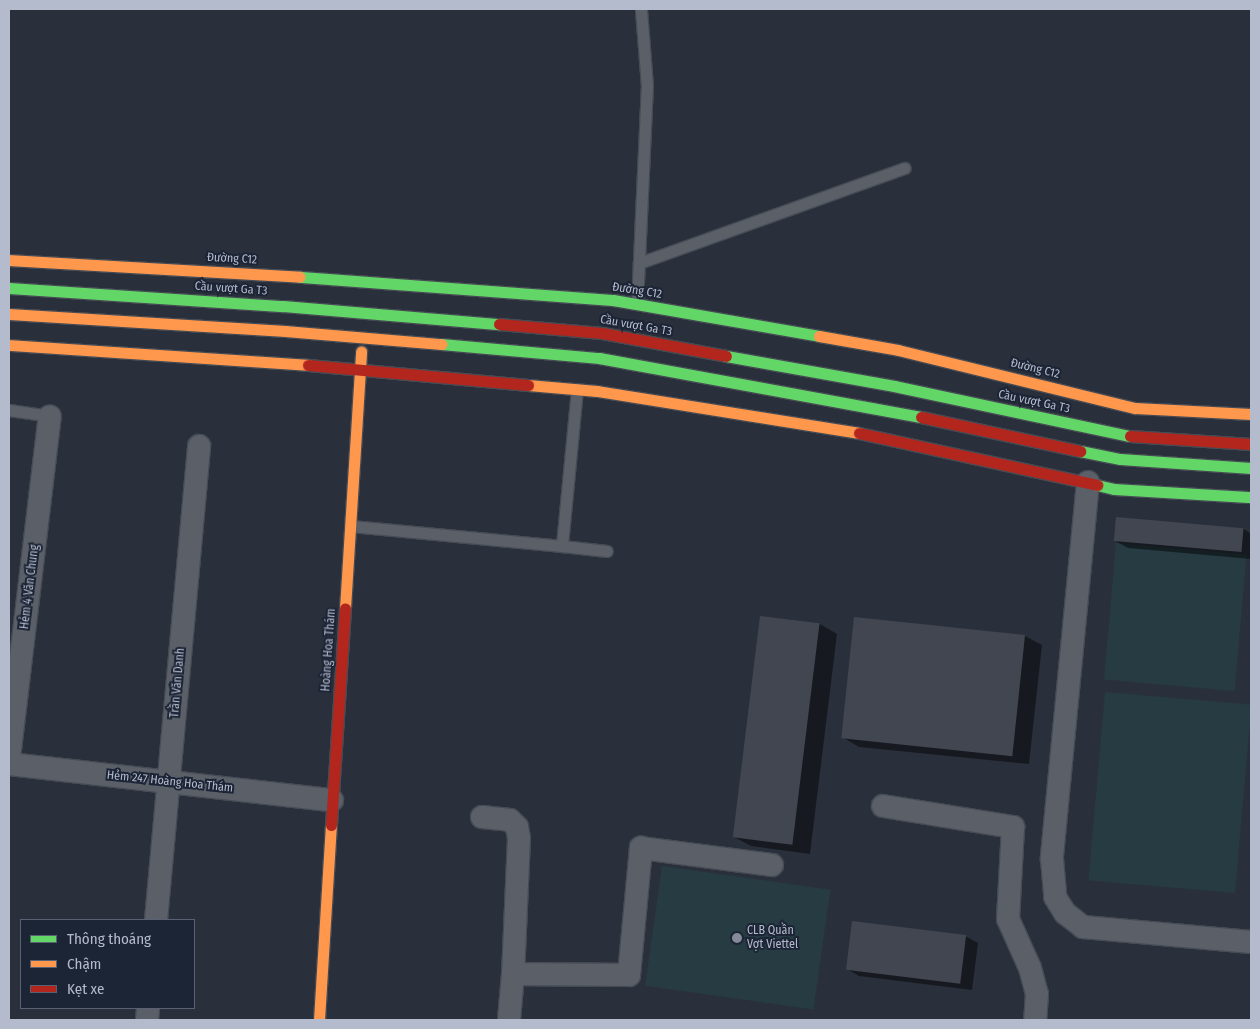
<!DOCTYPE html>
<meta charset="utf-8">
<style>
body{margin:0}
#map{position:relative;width:1260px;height:1029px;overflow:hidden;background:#2a303b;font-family:"Fira Sans Condensed",sans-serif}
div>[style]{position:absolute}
.green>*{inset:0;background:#263b42;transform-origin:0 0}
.shadow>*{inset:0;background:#0007}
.building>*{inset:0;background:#424650;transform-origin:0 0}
.roads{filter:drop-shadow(1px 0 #464b54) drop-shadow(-1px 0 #464b54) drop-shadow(0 1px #464b54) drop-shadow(0 -1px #464b54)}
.lane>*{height:11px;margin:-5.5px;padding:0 5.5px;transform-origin:5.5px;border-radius:5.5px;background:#5a5f68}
.street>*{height:22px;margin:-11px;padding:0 11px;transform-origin:11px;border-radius:11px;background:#5a5f68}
.fast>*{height:11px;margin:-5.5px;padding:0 5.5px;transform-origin:5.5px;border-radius:5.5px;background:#63d668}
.slow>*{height:11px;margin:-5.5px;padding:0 5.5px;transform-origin:5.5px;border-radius:5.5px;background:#ff974d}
.jam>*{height:11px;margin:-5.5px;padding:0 5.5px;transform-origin:5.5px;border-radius:5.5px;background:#b3261e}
.bridges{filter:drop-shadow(1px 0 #464b54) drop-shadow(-1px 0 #464b54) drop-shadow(0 1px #464b54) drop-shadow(0 -1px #464b54)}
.fast-bridge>*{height:11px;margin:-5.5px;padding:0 5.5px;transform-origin:5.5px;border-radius:5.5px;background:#63d668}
.slow-bridge>*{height:11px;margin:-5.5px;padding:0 5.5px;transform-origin:5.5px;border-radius:5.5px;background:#ff974d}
.jam-bridge>*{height:11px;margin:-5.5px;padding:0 5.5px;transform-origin:5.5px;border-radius:5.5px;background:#b3261e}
.dots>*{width:14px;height:14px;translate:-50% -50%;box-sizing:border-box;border:2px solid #1c2536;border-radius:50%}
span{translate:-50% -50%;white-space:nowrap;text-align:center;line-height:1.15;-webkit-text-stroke:4px #1c2536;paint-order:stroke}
.street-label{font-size:12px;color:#b4bbcc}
.poi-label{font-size:12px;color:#b4bbcc}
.left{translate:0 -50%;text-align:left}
.frame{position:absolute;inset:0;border:10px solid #b4bbcc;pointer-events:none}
.legend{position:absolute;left:20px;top:919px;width:175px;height:90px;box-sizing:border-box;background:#1c2536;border:1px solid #596172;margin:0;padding:6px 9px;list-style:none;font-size:15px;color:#b4bbcc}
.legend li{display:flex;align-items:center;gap:10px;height:25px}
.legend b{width:25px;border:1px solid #596172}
</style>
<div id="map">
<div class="green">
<i style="left:1116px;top:543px;width:131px;height:137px;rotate:5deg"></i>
<i style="left:1105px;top:692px;width:147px;height:189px;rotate:5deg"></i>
<i style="left:662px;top:866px;width:170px;height:121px;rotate:8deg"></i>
</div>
<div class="shadow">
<i style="clip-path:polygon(1117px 518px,1244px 529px,1251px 534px,1251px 559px,1128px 548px,1115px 541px)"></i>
<i style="clip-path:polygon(820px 624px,837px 634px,810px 854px,751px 846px,734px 837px)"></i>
<i style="clip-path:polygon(1025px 636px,1042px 645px,1029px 764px,859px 747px,842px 737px)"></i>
<i style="clip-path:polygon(965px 936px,978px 943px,972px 990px,859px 976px,847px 969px)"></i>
</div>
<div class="building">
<i style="left:1116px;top:517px;width:128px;height:24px;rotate:5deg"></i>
<i style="left:760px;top:616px;width:60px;height:223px;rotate:7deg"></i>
<i style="left:854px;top:617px;width:172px;height:122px;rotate:6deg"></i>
<i style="left:852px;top:921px;width:115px;height:49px;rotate:7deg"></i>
</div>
<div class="roads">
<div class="lane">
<i style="left:639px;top:263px;width:282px;rotate:-19.7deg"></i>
<i style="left:637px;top:304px;width:218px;rotate:-87.4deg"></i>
<i style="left:647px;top:86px;width:77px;rotate:-94.5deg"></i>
<i style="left:577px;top:389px;width:158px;rotate:95.5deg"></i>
<i style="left:562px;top:546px;width:45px;rotate:6.3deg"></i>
<i style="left:9px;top:410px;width:41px;rotate:8.3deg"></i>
<i style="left:351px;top:526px;width:212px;rotate:5.4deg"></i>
</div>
<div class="street">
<i style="left:1088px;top:482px;width:379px;rotate:95.5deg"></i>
<i style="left:1052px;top:859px;width:38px;rotate:85deg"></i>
<i style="left:1055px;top:897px;width:19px;rotate:58deg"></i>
<i style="left:1065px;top:913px;width:23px;rotate:38deg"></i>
<i style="left:1083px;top:927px;width:169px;rotate:5.1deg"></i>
<i style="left:9px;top:758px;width:344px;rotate:-83.2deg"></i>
<i style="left:9px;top:764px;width:325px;rotate:6.4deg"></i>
<i style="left:883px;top:806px;width:132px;rotate:9.2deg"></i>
<i style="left:1013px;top:827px;width:92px;rotate:93.1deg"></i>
<i style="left:1008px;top:919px;width:54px;rotate:65.8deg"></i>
<i style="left:1030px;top:968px;width:27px;rotate:75deg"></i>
<i style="left:1037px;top:994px;width:26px;rotate:94deg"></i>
<i style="left:482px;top:817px;width:28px;rotate:6deg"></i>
<i style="left:510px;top:820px;width:10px;rotate:45deg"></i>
<i style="left:517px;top:827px;width:11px;rotate:80deg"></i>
<i style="left:519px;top:838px;width:136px;rotate:92.5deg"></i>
<i style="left:156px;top:920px;width:476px;rotate:-84.8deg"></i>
<i style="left:147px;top:1020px;width:12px;rotate:-85deg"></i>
<i style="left:509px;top:1020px;width:46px;rotate:-85deg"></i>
<i style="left:513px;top:974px;width:116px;rotate:0.5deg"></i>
<i style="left:629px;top:975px;width:128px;rotate:-84.6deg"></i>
<i style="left:641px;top:848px;width:132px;rotate:7.4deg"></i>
</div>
<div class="fast">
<i style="left:300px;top:277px;width:314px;rotate:4.2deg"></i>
<i style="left:613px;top:300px;width:209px;rotate:9.9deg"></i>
<i style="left:1097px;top:485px;width:18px;rotate:13deg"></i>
<i style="left:1115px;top:489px;width:136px;rotate:3.4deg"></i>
</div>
<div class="slow">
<i style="left:9px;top:260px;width:291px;rotate:3.3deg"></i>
<i style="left:819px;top:336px;width:80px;rotate:10deg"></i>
<i style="left:898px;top:350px;width:244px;rotate:13.8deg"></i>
<i style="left:1135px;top:408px;width:116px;rotate:3deg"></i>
<i style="left:9px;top:345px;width:300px;rotate:3.8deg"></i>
<i style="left:528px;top:385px;width:69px;rotate:5deg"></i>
<i style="left:597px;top:391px;width:265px;rotate:9.1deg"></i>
<i style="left:345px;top:608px;width:257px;rotate:-86.4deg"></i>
<i style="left:319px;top:1020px;width:195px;rotate:-86.5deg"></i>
</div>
<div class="jam">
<i style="left:308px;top:365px;width:221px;rotate:5.2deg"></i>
<i style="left:859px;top:433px;width:244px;rotate:12.3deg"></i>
<i style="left:331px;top:825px;width:217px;rotate:-86.3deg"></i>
</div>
</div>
<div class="bridges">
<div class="fast-bridge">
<i style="left:9px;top:288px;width:275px;rotate:3.8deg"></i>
<i style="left:283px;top:306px;width:217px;rotate:4.8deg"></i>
<i style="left:441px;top:344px;width:159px;rotate:5.1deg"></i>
<i style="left:599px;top:358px;width:327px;rotate:10.4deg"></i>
<i style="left:726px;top:356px;width:171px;rotate:10.1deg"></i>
<i style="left:894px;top:386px;width:241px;rotate:12deg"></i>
<i style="left:1080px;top:451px;width:41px;rotate:11.3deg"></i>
<i style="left:1120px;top:459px;width:131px;rotate:3.9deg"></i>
</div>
<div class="slow-bridge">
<i style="left:9px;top:314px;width:277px;rotate:3.5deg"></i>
<i style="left:285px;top:331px;width:157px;rotate:4.8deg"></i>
</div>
<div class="jam-bridge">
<i style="left:499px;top:324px;width:103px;rotate:5deg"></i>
<i style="left:602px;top:333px;width:126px;rotate:10.5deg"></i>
<i style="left:921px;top:417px;width:163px;rotate:12.1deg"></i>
<i style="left:1130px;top:436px;width:121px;rotate:3.8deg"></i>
</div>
</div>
<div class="dots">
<i style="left:737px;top:938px;background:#848a99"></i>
</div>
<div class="street-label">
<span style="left:232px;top:259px;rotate:3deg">Đường C12</span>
<span style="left:231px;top:289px;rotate:4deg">Cầu vượt Ga T3</span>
<span style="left:637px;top:291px;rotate:9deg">Đường C12</span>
<span style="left:636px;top:326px;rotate:10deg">Cầu vượt Ga T3</span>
<span style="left:1035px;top:369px;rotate:14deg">Đường C12</span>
<span style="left:1034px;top:402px;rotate:12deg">Cầu vượt Ga T3</span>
<span style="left:30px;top:587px;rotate:-83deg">Hẻm 4 Văn Chung</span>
<span style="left:329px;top:650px;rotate:-86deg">Hoàng Hoa Thám</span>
<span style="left:178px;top:683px;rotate:-85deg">Trần Văn Danh</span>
<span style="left:170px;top:782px;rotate:6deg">Hẻm 247 Hoàng Hoa Thám</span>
</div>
<div class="poi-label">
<span class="left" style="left:747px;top:938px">CLB Quần<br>Vợt Viettel</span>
</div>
<div class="frame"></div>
<ul class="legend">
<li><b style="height:6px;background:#63d668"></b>Thông thoáng</li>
<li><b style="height:6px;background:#ff974d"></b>Chậm</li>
<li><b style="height:6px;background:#b3261e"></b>Kẹt xe</li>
</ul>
</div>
